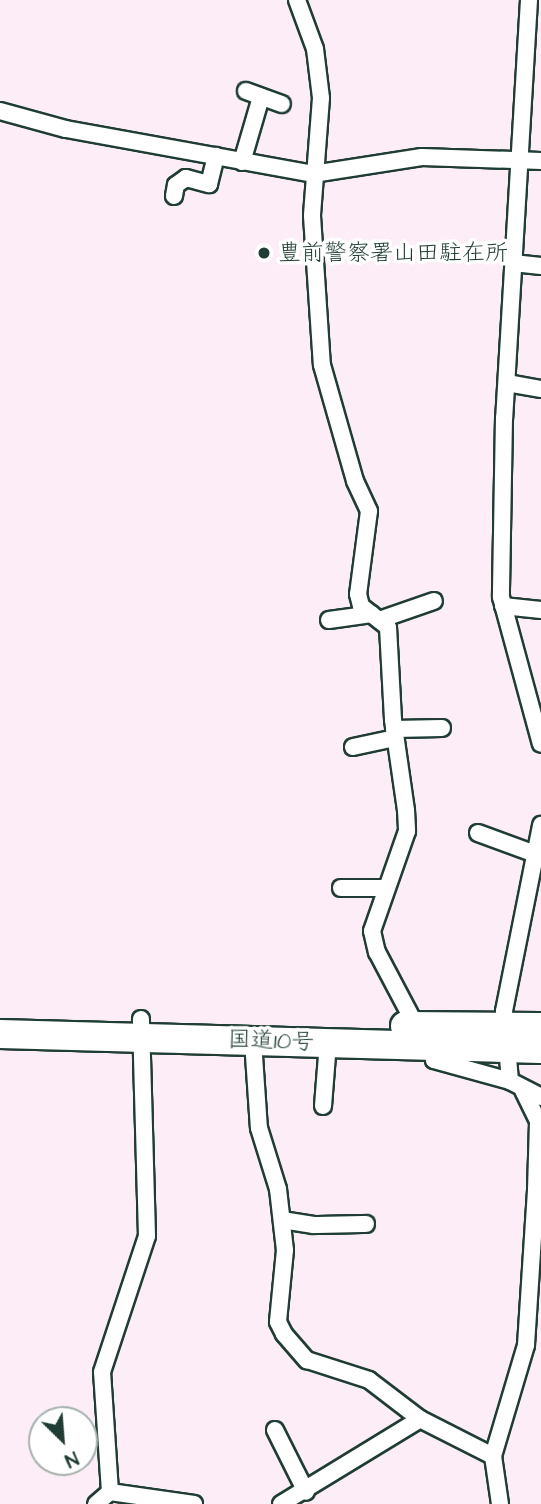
<!DOCTYPE html>
<meta charset="utf-8">
<style>
body{margin:0}
#map{position:relative;width:541px;height:1504px;overflow:hidden;background:#fcedf6;font-family:"Architects Daughter","Klee One",sans-serif}
div>[style]{position:absolute}
.roads{filter:drop-shadow(2px 0 #1f3d34) drop-shadow(-2px 0 #1f3d34) drop-shadow(0 2px #1f3d34) drop-shadow(0 -2px #1f3d34)}
.street>*{height:16px;margin:-8px;padding:0 8px;transform-origin:8px;border-radius:8px;background:#fff}
.highway>*{height:28px;margin:-14px;padding:0 14px;transform-origin:14px;border-radius:14px;background:#fff}
.dots>*{width:19px;height:19px;translate:-50% -50%;box-sizing:border-box;border:4px solid #fff;border-radius:50%}
span{translate:-50% -50%;white-space:nowrap;text-align:center;line-height:1.15;-webkit-text-stroke:7px #fff;paint-order:stroke}
.poi-label{font-size:23px;color:#1f3d34}
.left{translate:0 -50%;text-align:left}
.street-label{font-size:23px;color:#1f3d34}
.north{position:absolute;left:28px;top:1406px;width:70px;height:70px;box-sizing:border-box;background:#fff;border:2px solid #a5b1ae;border-radius:50%;rotate:155deg;font-size:19px;font-weight:700;line-height:28px;text-align:center;color:#1f3d34}
.north::after{content:'';display:block;margin:auto;width:24px;height:32px;background:#1f3d34;clip-path:polygon(50% 0,100% 100%,50% 72%,0 100%)}
</style>
<div id="map">
<div class="roads">
<div class="street">
<i style="left:297px;top:0;width:52px;rotate:69.8deg"></i>
<i style="left:315px;top:49px;width:49px;rotate:83deg"></i>
<i style="left:321px;top:98px;width:118px;rotate:94.4deg"></i>
<i style="left:312px;top:216px;width:149px;rotate:86.2deg"></i>
<i style="left:322px;top:365px;width:121px;rotate:74.1deg"></i>
<i style="left:355px;top:481px;width:33px;rotate:65deg"></i>
<i style="left:369px;top:511px;width:84px;rotate:97.5deg"></i>
<i style="left:358px;top:594px;width:12px;rotate:76deg"></i>
<i style="left:361px;top:606px;width:34px;rotate:38deg"></i>
<i style="left:388px;top:627px;width:93px;rotate:86.9deg"></i>
<i style="left:393px;top:720px;width:91px;rotate:81.8deg"></i>
<i style="left:406px;top:810px;width:21px;rotate:87deg"></i>
<i style="left:407px;top:831px;width:106px;rotate:109.3deg"></i>
<i style="left:372px;top:931px;width:22px;rotate:77deg"></i>
<i style="left:377px;top:952px;width:84px;rotate:62.2deg"></i>
<i style="left:416px;top:1026px;width:26px;rotate:50deg"></i>
<i style="left:433px;top:1046px;width:14px;rotate:86deg"></i>
<i style="left:434px;top:1060px;width:79px;rotate:15.4deg"></i>
<i style="left:510px;top:1081px;width:35px;rotate:27deg"></i>
<i style="left:529px;top:0;width:419px;rotate:93.4deg"></i>
<i style="left:504px;top:418px;width:179px;rotate:91deg"></i>
<i style="left:501px;top:597px;width:152px;rotate:74.8deg"></i>
<i style="left:246px;top:91px;width:38px;rotate:20deg"></i>
<i style="left:0;top:111px;width:68px;rotate:15.3deg"></i>
<i style="left:66px;top:129px;width:251px;rotate:10.3deg"></i>
<i style="left:313px;top:174px;width:110px;rotate:-8.9deg"></i>
<i style="left:422px;top:157px;width:119px;rotate:1.9deg"></i>
<i style="left:242px;top:162px;width:68px;rotate:-73.7deg"></i>
<i style="left:174px;top:196px;width:11px;rotate:-80deg"></i>
<i style="left:176px;top:185px;width:12px;rotate:-35deg"></i>
<i style="left:186px;top:178px;width:24px;rotate:15deg"></i>
<i style="left:209px;top:184px;width:29px;rotate:-76deg"></i>
<i style="left:513px;top:263px;width:28px;rotate:6deg"></i>
<i style="left:507px;top:383px;width:35px;rotate:10deg"></i>
<i style="left:503px;top:606px;width:38px;rotate:6deg"></i>
<i style="left:329px;top:620px;width:43px;rotate:-7.9deg"></i>
<i style="left:379px;top:620px;width:58px;rotate:-19.1deg"></i>
<i style="left:394px;top:729px;width:48px;rotate:-1.2deg"></i>
<i style="left:353px;top:747px;width:43px;rotate:-12.1deg"></i>
<i style="left:478px;top:833px;width:61px;rotate:20.2deg"></i>
<i style="left:341px;top:888px;width:42px"></i>
<i style="left:253px;top:1041px;width:87px;rotate:86.1deg"></i>
<i style="left:259px;top:1128px;width:64px;rotate:72.7deg"></i>
<i style="left:278px;top:1189px;width:61px;rotate:83.5deg"></i>
<i style="left:285px;top:1250px;width:72px;rotate:95.6deg"></i>
<i style="left:278px;top:1322px;width:13px;rotate:63deg"></i>
<i style="left:284px;top:1334px;width:35px;rotate:49deg"></i>
<i style="left:307px;top:1360px;width:65px;rotate:17.9deg"></i>
<i style="left:369px;top:1380px;width:64px;rotate:37.4deg"></i>
<i style="left:420px;top:1419px;width:82px;rotate:26.9deg"></i>
<i style="left:510px;top:1081px;width:70px;rotate:-94.9deg"></i>
<i style="left:504px;top:1011px;width:190px;rotate:-78.7deg"></i>
<i style="left:323px;top:1106px;width:63px;rotate:-85.5deg"></i>
<i style="left:282px;top:1220px;width:32px;rotate:9deg"></i>
<i style="left:314px;top:1225px;width:52px;rotate:-1.1deg"></i>
<i style="left:275px;top:1430px;width:69px;rotate:63.4deg"></i>
<i style="left:110px;top:1492px;width:120px;rotate:-93.8deg"></i>
<i style="left:102px;top:1372px;width:143px;rotate:-71.7deg"></i>
<i style="left:147px;top:1236px;width:217px;rotate:-91.6deg"></i>
<i style="left:110px;top:1492px;width:85px;rotate:8.1deg"></i>
<i style="left:96px;top:1504px;width:18px;rotate:-41deg"></i>
<i style="left:281px;top:1504px;width:163px;rotate:-31.4deg"></i>
<i style="left:500px;top:1504px;width:49px;rotate:-98.3deg"></i>
<i style="left:493px;top:1456px;width:116px;rotate:-73.4deg"></i>
<i style="left:526px;top:1345px;width:155px;rotate:-86.3deg"></i>
<i style="left:536px;top:1190px;width:69px;rotate:-88.3deg"></i>
<i style="left:538px;top:1121px;width:34px;rotate:-116deg"></i>
</div>
<div class="highway">
<i style="left:405px;top:1026px;width:136px;rotate:0.4deg"></i>
<i style="left:0;top:1034px;width:541px;rotate:1.59deg"></i>
</div>
</div>
<div class="dots">
<i style="left:264px;top:253px;background:#1f3d34"></i>
</div>
<div class="poi-label">
<span class="left" style="left:278px;top:253px">豊前警察署山田駐在所</span>
</div>
<div class="street-label">
<span style="left:271px;top:1041px;rotate:2deg">国道10号</span>
</div>
<div class="north">N</div>
</div>
